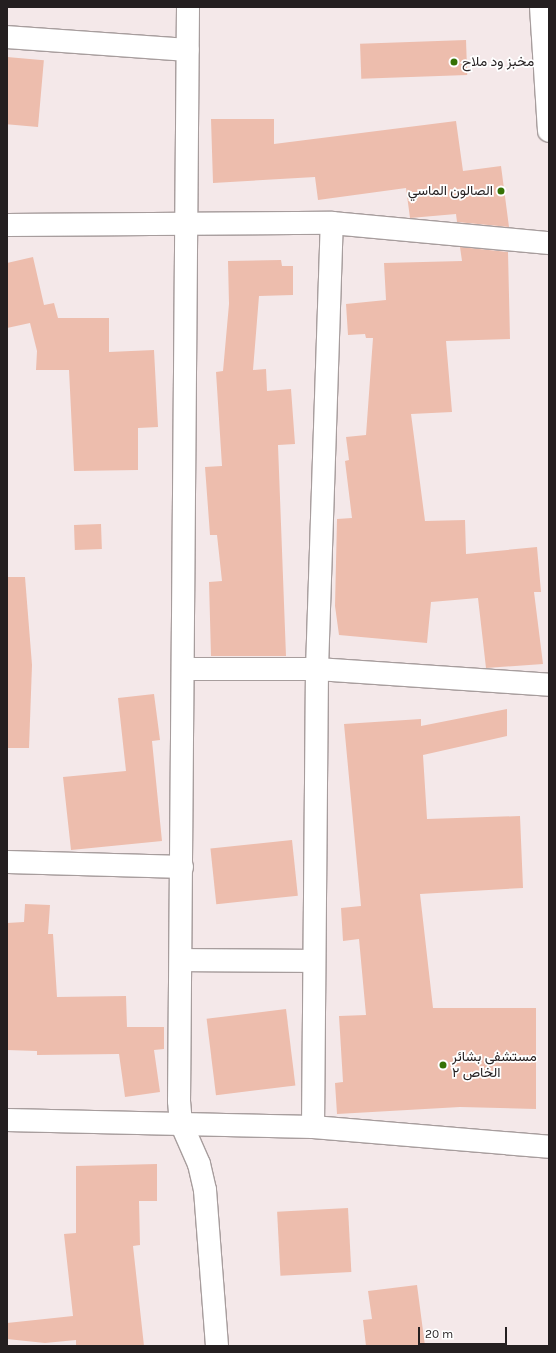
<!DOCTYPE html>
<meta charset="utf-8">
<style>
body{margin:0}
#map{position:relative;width:556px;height:1353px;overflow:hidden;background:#f4e8e9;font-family:Karla,Vazirmatn,sans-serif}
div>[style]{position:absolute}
.building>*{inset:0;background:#edbdad;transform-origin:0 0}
.roads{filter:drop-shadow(1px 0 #a79d9d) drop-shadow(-1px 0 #a79d9d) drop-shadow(0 1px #a79d9d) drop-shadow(0 -1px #a79d9d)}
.minor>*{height:22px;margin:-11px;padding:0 11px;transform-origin:11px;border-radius:11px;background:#fff}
.secondary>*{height:22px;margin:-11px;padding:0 11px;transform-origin:11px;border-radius:11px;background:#fff}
.dots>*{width:11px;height:11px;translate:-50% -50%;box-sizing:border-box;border:2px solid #fff;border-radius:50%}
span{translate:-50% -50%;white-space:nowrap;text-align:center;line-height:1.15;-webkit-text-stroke:3.5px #fff;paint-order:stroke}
.poi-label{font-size:14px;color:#241f20}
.left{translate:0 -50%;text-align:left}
.right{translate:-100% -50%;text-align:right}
.frame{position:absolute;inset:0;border:8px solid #241f20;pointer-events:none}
.scale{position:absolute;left:418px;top:1327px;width:89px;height:18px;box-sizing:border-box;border:2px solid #241f20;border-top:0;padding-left:5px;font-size:12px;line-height:14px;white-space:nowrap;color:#241f20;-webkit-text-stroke:3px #fff;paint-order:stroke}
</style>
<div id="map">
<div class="building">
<i style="left:466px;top:40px;width:35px;height:106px;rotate:88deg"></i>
<i style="left:7px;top:57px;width:37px;height:67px;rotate:5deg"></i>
<i style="clip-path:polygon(211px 119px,274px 119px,274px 144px,456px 121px,463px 171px,501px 166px,509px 227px,457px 222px,456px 214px,410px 218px,406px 188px,318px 200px,315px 177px,213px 183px)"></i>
<i style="clip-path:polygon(460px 247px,508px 252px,510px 339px,446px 341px,452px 412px,411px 414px,425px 521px,465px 520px,466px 554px,537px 547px,541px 592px,534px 592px,543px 664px,486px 668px,478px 598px,431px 602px,427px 643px,339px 635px,335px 606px,337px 519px,352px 518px,345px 461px,349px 460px,346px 437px,366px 435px,373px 338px,366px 338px,365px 334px,348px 335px,346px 304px,386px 300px,384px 263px,462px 261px)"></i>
<i style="clip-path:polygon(33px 257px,44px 305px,54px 303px,58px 318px,109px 318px,109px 352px,154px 350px,158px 427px,138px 428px,138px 470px,74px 471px,69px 370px,36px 370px,37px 351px,30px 323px,7px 328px,7px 263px)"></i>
<i style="clip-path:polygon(281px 260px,282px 266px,293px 266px,293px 295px,259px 296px,253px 370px,266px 369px,267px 391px,291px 389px,295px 444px,278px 445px,286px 656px,211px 656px,209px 582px,222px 581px,217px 535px,210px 535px,205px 467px,222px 466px,216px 372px,223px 371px,229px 304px,228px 261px)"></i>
<i style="left:101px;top:524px;width:25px;height:27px;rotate:88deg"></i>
<i style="clip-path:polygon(7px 577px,25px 577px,32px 665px,29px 748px,7px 748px)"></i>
<i style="clip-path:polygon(154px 694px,160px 740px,152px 741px,162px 841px,71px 850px,63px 777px,126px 771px,118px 698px)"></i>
<i style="clip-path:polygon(507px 709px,507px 736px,423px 755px,427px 819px,520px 816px,523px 888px,420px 894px,433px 1008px,536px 1008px,536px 1109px,460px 1107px,337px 1114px,335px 1083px,343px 1082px,339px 1016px,366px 1015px,359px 939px,343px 941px,341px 908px,361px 906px,344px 724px,421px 719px,421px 726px)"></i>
<i style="left:292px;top:840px;width:56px;height:82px;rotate:84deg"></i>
<i style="clip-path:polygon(25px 904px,50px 905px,48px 934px,53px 934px,57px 997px,126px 996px,127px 1027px,164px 1027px,164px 1049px,154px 1050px,160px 1092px,125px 1097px,119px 1054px,37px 1055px,37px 1051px,7px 1050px,7px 923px,24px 922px)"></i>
<i style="left:286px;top:1009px;width:77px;height:80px;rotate:83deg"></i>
<i style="clip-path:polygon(157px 1164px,157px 1201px,139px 1201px,140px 1245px,133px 1246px,144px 1346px,76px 1346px,76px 1340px,45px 1343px,7px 1339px,7px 1323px,73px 1316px,64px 1234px,76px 1233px,76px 1166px)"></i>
<i style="left:348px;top:1208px;width:64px;height:71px;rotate:87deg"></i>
<i style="clip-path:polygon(417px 1285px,425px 1346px,366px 1346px,363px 1320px,372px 1319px,368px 1291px)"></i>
</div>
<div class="roads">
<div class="minor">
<i style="left:188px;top:7px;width:1094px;rotate:90.47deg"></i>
<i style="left:179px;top:1101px;width:22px;rotate:85deg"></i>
<i style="left:181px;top:1123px;width:45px;rotate:66.3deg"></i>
<i style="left:199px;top:1164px;width:27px;rotate:77deg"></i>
<i style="left:205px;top:1190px;width:156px;rotate:85.6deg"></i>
<i style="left:7px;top:37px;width:181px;rotate:4.1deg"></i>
<i style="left:7px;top:225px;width:325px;rotate:-0.4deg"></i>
<i style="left:332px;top:223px;width:218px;rotate:5.3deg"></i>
<i style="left:183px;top:669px;width:134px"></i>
<i style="left:317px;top:669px;width:233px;rotate:3.9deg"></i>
<i style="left:7px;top:862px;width:175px;rotate:1.6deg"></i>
<i style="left:182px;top:960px;width:132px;rotate:0.4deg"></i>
<i style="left:7px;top:1120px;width:306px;rotate:1.3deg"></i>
<i style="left:313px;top:1127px;width:237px;rotate:4.8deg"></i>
<i style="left:313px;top:1127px;width:458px;rotate:-89.5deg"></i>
<i style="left:317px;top:669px;width:446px;rotate:-88.1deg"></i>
</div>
<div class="secondary">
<i style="left:541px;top:7px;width:124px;rotate:86.3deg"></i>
</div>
</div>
<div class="dots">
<i style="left:454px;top:62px;background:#357206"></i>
<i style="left:501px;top:191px;background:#357206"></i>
<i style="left:443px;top:1065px;background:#357206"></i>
</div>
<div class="poi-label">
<span class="left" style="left:462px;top:62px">مخبز ود ملاح</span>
<span class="right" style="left:493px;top:191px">الصالون الماسي</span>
<span class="left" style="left:452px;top:1065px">مستشفى بشائر<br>الخاص ٢</span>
</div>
<div class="frame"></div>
<div class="scale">20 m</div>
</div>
